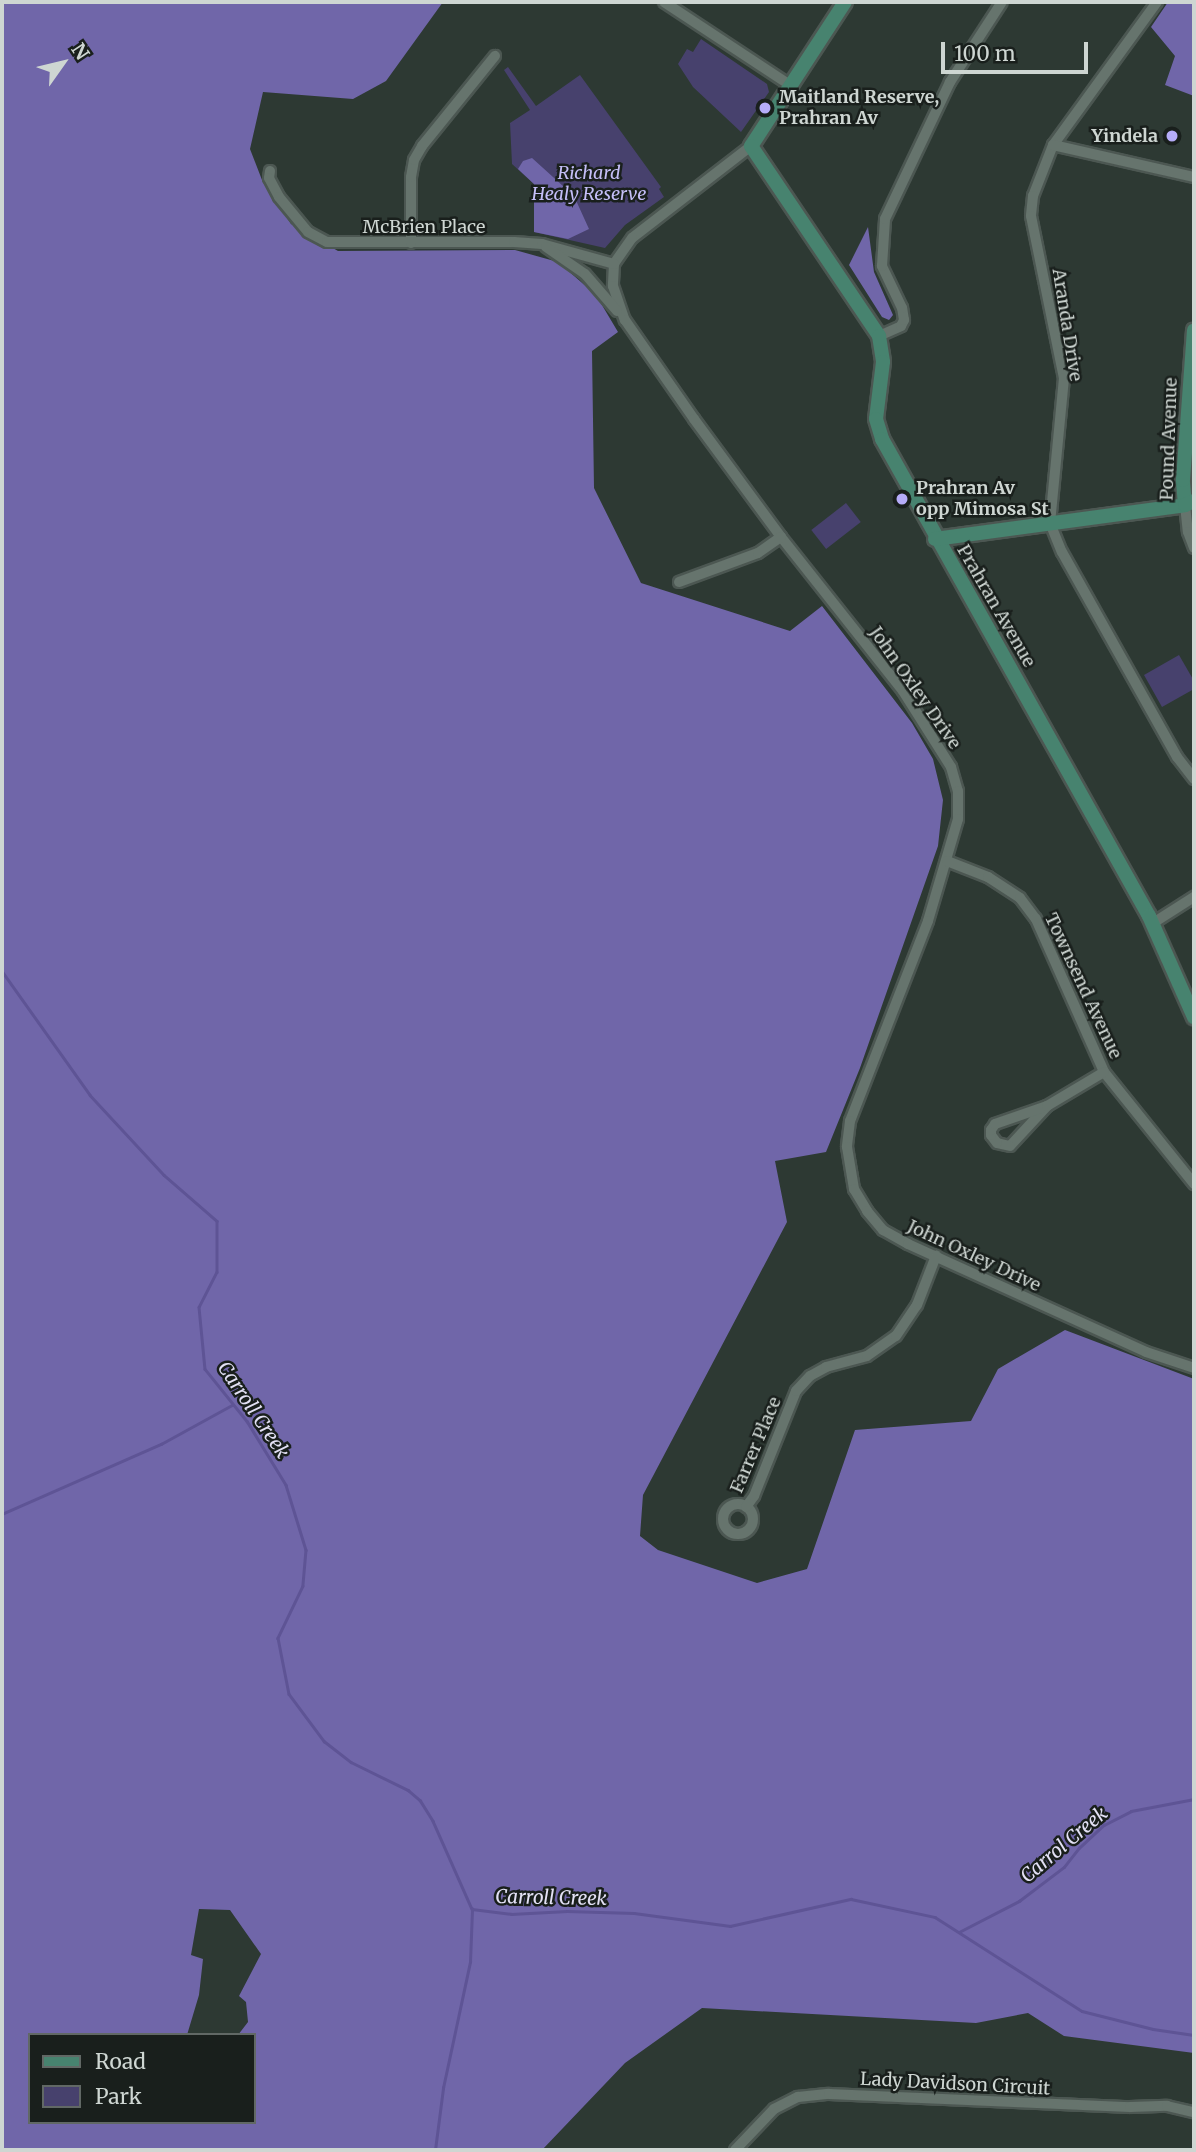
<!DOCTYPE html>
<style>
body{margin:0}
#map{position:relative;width:1196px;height:2152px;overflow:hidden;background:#2d3933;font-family:Merriweather,serif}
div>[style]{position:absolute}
.green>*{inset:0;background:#47416d;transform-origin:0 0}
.forest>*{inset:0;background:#7066a9}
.stream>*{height:2.5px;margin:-1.25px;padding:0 1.25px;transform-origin:1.25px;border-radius:1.25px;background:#5e5495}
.roads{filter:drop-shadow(2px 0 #4c5752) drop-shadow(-2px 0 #4c5752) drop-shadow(0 2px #4c5752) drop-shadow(0 -2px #4c5752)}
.street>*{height:10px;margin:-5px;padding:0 5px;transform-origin:5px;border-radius:5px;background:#66746d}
.street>.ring{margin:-5px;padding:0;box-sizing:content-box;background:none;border:10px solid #66746d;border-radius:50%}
.secondary>*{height:14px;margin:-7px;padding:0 7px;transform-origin:7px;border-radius:7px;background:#47836f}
.dots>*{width:19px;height:19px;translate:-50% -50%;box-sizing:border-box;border:4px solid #191f1c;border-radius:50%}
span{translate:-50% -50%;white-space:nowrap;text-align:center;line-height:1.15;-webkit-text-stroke:5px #191f1c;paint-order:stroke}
.poi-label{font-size:18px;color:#ced6d2;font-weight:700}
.left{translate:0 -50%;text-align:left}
.right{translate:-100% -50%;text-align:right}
.park-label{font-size:18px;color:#c4bef7;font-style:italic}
.street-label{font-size:18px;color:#ced6d2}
.water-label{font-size:19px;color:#e3e1f5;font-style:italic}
.frame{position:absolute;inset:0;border:4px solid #ced6d2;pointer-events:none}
.legend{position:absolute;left:28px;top:2033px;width:228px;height:91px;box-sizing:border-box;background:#191f1c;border:2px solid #616865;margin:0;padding:9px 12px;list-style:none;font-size:21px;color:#ced6d2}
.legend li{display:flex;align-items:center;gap:14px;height:35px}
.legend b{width:35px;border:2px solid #616865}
.north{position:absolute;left:28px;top:28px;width:70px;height:70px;-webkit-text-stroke:5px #191f1c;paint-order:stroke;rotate:56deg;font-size:19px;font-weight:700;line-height:28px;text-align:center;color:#ced6d2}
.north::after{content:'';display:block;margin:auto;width:24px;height:32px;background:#ced6d2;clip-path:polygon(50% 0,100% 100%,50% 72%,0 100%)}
.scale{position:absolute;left:941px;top:42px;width:147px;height:32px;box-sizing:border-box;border:4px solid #ced6d2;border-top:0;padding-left:9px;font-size:21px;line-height:24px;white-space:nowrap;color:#ced6d2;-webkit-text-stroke:5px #191f1c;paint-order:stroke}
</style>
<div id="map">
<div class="green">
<i style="clip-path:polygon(701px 39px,767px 84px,769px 92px,741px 132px,693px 87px,678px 64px,687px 49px,693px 52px)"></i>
<i style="clip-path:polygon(508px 67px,536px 106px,580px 75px,661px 187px,659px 189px,664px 197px,625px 225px,605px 248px,534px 232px,534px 184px,512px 164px,510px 123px,530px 110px,504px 70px)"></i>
<i style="left:846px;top:503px;width:24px;height:44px;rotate:52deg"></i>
<i style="clip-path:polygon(1179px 655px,1194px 681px,1194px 689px,1162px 707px,1144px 675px)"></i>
</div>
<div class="forest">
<i style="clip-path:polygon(evenodd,2px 2px,443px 2px,386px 81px,353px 99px,263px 92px,250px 149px,262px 180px,291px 224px,338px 251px,515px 250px,558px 262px,596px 295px,618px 332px,592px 351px,594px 488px,641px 583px,790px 631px,822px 606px,912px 723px,933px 759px,943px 800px,938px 846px,860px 1068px,826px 1152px,775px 1161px,787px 1222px,643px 1495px,640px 1536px,658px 1550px,757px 1583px,807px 1569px,855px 1430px,971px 1421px,998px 1369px,1065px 1330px,1194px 1379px,1194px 2053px,1064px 2036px,1028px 2013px,976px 2023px,702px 2008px,625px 2063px,542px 2150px,2px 2150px,2px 2px,199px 1909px,230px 1910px,261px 1954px,239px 1996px,246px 2002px,248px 2022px,238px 2035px,254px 2035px,254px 2122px,30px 2122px,30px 2035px,187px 2035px,199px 1995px,203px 1959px,191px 1955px,199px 1909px)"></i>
<i style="clip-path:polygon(1168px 2px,1194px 2px,1194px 96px,1165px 85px,1175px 56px,1151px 27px)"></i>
<i style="clip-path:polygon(532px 158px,574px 196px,589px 229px,568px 239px,534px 232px,534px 184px,518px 169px,523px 161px)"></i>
<i style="clip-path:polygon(868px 227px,874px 272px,893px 315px,889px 320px,882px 317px,849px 265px)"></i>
</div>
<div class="stream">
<i style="left:2px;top:971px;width:152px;rotate:54.6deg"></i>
<i style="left:90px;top:1095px;width:109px;rotate:47.2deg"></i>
<i style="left:164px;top:1175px;width:70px;rotate:41deg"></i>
<i style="left:217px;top:1221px;width:51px;rotate:90deg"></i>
<i style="left:217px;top:1272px;width:39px;rotate:117deg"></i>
<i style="left:199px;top:1307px;width:62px;rotate:84.5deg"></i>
<i style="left:205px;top:1369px;width:67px;rotate:51.1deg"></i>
<i style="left:247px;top:1421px;width:75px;rotate:58.6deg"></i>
<i style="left:286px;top:1485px;width:68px;rotate:72.9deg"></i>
<i style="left:306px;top:1550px;width:36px;rotate:95deg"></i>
<i style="left:303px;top:1586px;width:58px;rotate:115.7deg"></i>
<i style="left:278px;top:1638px;width:57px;rotate:78.9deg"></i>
<i style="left:289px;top:1694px;width:59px;rotate:53.3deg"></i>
<i style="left:324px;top:1741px;width:34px;rotate:38deg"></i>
<i style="left:351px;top:1762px;width:64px;rotate:26.2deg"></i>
<i style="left:408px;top:1790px;width:16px;rotate:40deg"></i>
<i style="left:420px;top:1800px;width:25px;rotate:58deg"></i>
<i style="left:433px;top:1821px;width:96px;rotate:66.1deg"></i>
<i style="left:472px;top:1909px;width:39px;rotate:7deg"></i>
<i style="left:511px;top:1914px;width:56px;rotate:-3.1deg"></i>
<i style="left:567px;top:1911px;width:67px;rotate:1.7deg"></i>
<i style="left:634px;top:1913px;width:97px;rotate:7.7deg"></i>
<i style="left:730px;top:1926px;width:124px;rotate:-12.6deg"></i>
<i style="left:851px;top:1899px;width:86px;rotate:12.1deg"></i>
<i style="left:935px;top:1917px;width:174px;rotate:32.6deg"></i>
<i style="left:1082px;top:2011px;width:73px;rotate:14.2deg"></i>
<i style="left:1153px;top:2029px;width:41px;rotate:8.3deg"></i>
<i style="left:2px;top:1514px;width:174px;rotate:-23.8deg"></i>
<i style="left:161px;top:1444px;width:81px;rotate:-28.8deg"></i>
<i style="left:959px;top:1932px;width:68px;rotate:-27.3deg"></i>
<i style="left:1019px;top:1901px;width:56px;rotate:-37.1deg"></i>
<i style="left:1064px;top:1867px;width:24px;rotate:-52deg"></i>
<i style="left:1079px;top:1848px;width:34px;rotate:-43deg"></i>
<i style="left:1104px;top:1825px;width:30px;rotate:-27deg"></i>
<i style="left:1131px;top:1811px;width:64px;rotate:-10.8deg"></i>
<i style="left:435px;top:2150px;width:63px;rotate:-82.6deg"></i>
<i style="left:443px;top:2088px;width:129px;rotate:-77.9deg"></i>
<i style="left:470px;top:1962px;width:53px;rotate:-87.8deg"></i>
</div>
<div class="roads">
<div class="street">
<i style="left:664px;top:2px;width:151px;rotate:33.4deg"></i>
<i style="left:1157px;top:2px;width:177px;rotate:126deg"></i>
<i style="left:1053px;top:145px;width:55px;rotate:111.4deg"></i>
<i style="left:1033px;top:196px;width:20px;rotate:96deg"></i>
<i style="left:1031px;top:216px;width:165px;rotate:78.5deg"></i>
<i style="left:1064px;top:378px;width:146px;rotate:95.5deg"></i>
<i style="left:1050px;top:523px;width:31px;rotate:68deg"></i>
<i style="left:1062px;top:552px;width:235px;rotate:60.7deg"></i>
<i style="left:1177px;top:757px;width:28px;rotate:52deg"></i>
<i style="left:1053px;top:145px;width:145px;rotate:12.8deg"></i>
<i style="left:751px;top:146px;width:150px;rotate:142.3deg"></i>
<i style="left:632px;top:238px;width:32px;rotate:125deg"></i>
<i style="left:614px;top:264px;width:22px;rotate:93deg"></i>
<i style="left:613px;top:286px;width:36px;rotate:71deg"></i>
<i style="left:625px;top:320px;width:121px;rotate:55.1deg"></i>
<i style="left:694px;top:419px;width:147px;rotate:53.6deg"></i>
<i style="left:781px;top:537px;width:196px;rotate:51.6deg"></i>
<i style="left:903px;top:691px;width:90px;rotate:57.7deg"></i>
<i style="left:951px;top:767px;width:25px;rotate:74deg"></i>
<i style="left:958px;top:791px;width:28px;rotate:90deg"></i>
<i style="left:958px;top:819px;width:106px;rotate:106.4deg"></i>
<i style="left:928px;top:921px;width:215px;rotate:111.3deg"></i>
<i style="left:850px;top:1121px;width:26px;rotate:97deg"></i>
<i style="left:847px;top:1147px;width:43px;rotate:80.5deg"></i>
<i style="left:854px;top:1189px;width:26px;rotate:59deg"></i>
<i style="left:867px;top:1211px;width:25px;rotate:50deg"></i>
<i style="left:883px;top:1230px;width:29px;rotate:29deg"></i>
<i style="left:908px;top:1244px;width:261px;rotate:24.4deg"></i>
<i style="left:1146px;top:1352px;width:51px;rotate:18.4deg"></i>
<i style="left:270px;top:171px;width:7px;rotate:98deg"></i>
<i style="left:269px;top:178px;width:21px;rotate:62deg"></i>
<i style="left:279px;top:197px;width:45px;rotate:50.4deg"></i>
<i style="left:308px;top:232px;width:21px;rotate:28deg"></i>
<i style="left:327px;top:242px;width:187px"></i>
<i style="left:514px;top:242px;width:28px;rotate:4deg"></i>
<i style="left:542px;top:244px;width:75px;rotate:15.5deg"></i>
<i style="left:411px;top:243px;width:66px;rotate:-90deg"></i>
<i style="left:411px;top:177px;width:17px;rotate:-80deg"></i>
<i style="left:414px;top:160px;width:16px;rotate:-60deg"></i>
<i style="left:422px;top:146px;width:116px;rotate:-51deg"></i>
<i style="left:546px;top:247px;width:47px;rotate:34.7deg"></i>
<i style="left:585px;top:274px;width:49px;rotate:49.1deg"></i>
<i style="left:879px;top:336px;width:24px;rotate:-24deg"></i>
<i style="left:901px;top:326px;width:7px;rotate:-63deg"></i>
<i style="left:904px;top:320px;width:12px;rotate:-99deg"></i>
<i style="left:902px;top:308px;width:47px;rotate:-115.5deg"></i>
<i style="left:882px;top:266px;width:47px;rotate:-86.3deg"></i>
<i style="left:885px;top:219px;width:152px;rotate:-64.6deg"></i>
<i style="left:950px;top:82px;width:95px;rotate:-57deg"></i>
<i style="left:1185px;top:505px;width:27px;rotate:84deg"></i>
<i style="left:1188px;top:532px;width:17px;rotate:69deg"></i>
<i style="left:679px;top:582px;width:84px;rotate:-20.2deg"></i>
<i style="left:758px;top:553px;width:28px;rotate:-35deg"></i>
<i style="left:947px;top:861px;width:44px;rotate:21.3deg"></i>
<i style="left:988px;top:877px;width:38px;rotate:33deg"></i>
<i style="left:1020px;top:898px;width:26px;rotate:53deg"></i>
<i style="left:1036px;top:919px;width:167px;rotate:66deg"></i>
<i style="left:1104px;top:1072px;width:144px;rotate:51.2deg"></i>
<i style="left:1153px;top:923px;width:49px;rotate:-32.4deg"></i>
<i style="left:1047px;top:1106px;width:54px;rotate:132.8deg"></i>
<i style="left:1010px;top:1146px;width:13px;rotate:-167deg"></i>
<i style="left:997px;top:1143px;width:10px;rotate:-127deg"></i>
<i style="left:991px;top:1135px;width:5px;rotate:-90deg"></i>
<i style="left:991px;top:1130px;width:7px;rotate:-56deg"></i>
<i style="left:995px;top:1124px;width:55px;rotate:-19.1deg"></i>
<i style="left:1047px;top:1106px;width:66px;rotate:-30.8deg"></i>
<i class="ring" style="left:723px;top:1504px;width:20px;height:20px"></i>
<i style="left:746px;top:1507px;width:14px;rotate:-54deg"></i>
<i style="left:754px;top:1496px;width:113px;rotate:-68.2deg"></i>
<i style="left:796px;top:1391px;width:21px;rotate:-47deg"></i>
<i style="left:810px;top:1376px;width:18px;rotate:-29deg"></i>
<i style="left:826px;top:1367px;width:42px;rotate:-15deg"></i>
<i style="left:867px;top:1356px;width:35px;rotate:-35deg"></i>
<i style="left:896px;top:1336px;width:37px;rotate:-56deg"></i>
<i style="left:917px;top:1305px;width:53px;rotate:-68.8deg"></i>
<i style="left:735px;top:2150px;width:57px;rotate:-46.4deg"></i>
<i style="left:774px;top:2109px;width:27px;rotate:-27deg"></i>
<i style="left:798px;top:2097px;width:31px;rotate:-6deg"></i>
<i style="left:829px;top:2094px;width:301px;rotate:2.5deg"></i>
<i style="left:1130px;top:2107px;width:37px;rotate:-2deg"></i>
<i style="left:1167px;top:2106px;width:28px;rotate:13deg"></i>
</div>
<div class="secondary">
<i style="left:845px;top:2px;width:172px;rotate:123.1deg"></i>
<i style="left:751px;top:146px;width:229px;rotate:56deg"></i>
<i style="left:879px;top:336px;width:26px;rotate:81deg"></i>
<i style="left:883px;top:362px;width:57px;rotate:97deg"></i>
<i style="left:876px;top:419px;width:21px;rotate:73deg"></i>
<i style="left:882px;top:439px;width:547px;rotate:60.76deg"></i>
<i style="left:1149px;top:916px;width:111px;rotate:66deg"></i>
<i style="left:1185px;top:505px;width:25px;rotate:-95deg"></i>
<i style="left:1183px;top:480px;width:150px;rotate:-85.8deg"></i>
<i style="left:935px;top:539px;width:252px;rotate:-7.7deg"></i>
<i style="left:1185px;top:505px;width:10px;rotate:-24deg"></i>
</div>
</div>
<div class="dots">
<i style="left:765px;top:108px;background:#b5acf8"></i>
<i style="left:1172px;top:136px;background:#b5acf8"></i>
<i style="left:902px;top:499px;background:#b5acf8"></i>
</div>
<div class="poi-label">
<span class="left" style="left:779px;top:108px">Maitland Reserve,<br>Prahran Av</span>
<span class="right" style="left:1158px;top:136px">Yindela</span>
<span class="left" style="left:916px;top:499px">Prahran Av<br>opp Mimosa St</span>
</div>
<div class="park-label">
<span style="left:589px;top:184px">Richard<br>Healy Reserve</span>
</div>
<div class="street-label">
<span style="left:424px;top:227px">McBrien Place</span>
<span style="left:1067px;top:325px;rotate:81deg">Aranda Drive</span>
<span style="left:1169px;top:439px;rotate:-88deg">Pound Avenue</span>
<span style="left:996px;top:606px;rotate:60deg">Prahran Avenue</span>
<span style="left:915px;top:688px;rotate:55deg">John Oxley Drive</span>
<span style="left:1083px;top:986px;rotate:65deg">Townsend Avenue</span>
<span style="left:974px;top:1256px;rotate:25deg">John Oxley Drive</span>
<span style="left:756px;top:1445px;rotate:-67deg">Farrer Place</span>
<span style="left:955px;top:2084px;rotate:3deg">Lady Davidson Circuit</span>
</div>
<div class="water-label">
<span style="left:253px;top:1410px;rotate:56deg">Carroll Creek</span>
<span style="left:1064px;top:1845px;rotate:-40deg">Carrol Creek</span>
<span style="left:551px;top:1898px;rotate:1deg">Carroll Creek</span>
</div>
<div class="frame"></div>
<ul class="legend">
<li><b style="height:9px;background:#47836f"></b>Road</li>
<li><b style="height:19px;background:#47416d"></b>Park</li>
</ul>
<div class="north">N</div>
<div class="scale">100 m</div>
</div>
